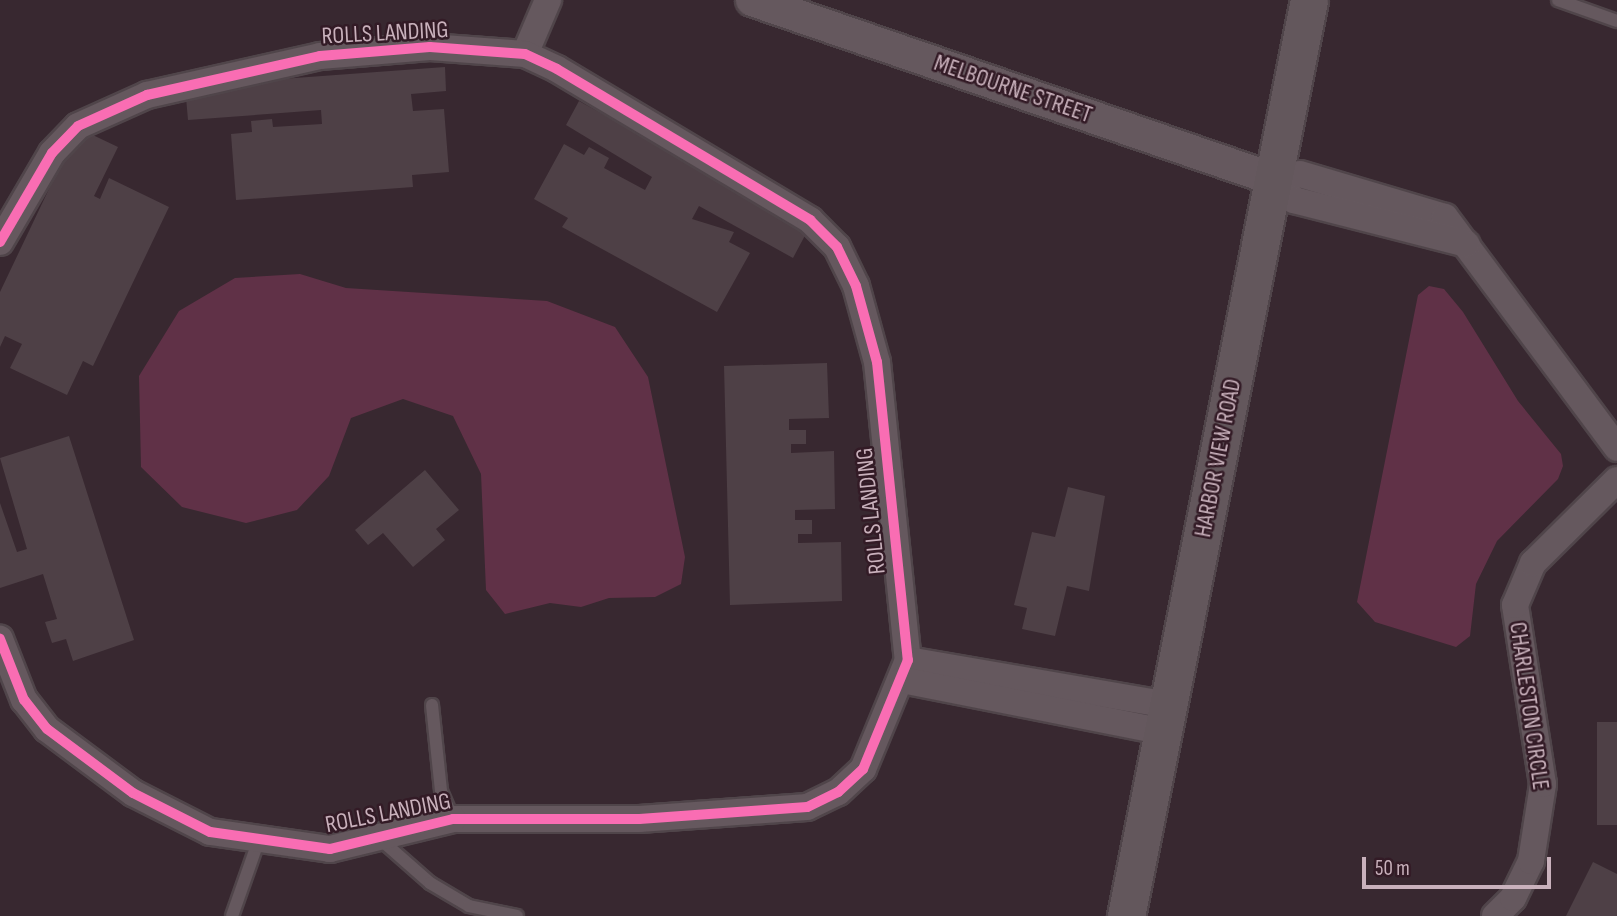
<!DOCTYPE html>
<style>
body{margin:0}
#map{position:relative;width:1617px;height:916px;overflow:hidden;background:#382830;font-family:"Sofia Sans Condensed",sans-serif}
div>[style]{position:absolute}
.water>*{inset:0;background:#603147}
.building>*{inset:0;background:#4e4046;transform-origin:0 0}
.roads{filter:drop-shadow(2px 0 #50454a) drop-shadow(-2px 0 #50454a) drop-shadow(0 2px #50454a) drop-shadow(0 -2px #50454a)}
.service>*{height:12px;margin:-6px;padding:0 6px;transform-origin:6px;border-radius:6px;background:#65585e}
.minor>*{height:26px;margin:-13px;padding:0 13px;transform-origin:13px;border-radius:13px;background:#65585e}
.tertiary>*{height:32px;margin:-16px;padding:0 16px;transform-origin:16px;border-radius:16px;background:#65585e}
.secondary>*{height:37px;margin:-18.5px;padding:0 18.5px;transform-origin:18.5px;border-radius:18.5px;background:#63575c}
.cycleway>*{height:10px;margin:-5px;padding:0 5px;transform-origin:5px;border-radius:5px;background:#f96db3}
span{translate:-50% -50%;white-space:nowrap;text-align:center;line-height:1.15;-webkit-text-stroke:5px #331b26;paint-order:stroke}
.street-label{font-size:24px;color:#c9b1bc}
.scale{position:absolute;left:1362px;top:857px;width:189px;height:32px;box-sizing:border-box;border:4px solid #c9b1bc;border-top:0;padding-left:9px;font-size:21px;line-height:24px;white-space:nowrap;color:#c9b1bc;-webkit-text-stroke:5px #331b26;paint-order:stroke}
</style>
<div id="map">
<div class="water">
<i style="clip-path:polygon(300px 274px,346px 288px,547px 301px,615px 327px,648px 377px,685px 557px,681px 584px,655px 597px,609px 598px,581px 607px,550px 603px,505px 614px,486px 590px,481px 474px,453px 416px,403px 399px,351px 418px,329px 476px,297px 510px,246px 523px,182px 507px,141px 467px,139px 376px,179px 311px,235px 278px)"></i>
<i style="clip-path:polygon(1429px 286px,1444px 289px,1463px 312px,1518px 401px,1561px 454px,1563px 466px,1558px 479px,1497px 541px,1476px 584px,1470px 636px,1456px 647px,1375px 622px,1357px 602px,1418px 295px)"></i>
</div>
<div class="building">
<i style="clip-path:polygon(445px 67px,446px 91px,411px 94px,413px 111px,444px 109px,449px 172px,412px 175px,413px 187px,236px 200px,231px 134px,252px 132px,251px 121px,272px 119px,273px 127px,322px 124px,321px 110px,188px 120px,185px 86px)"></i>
<i style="clip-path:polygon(579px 101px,809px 228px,793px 258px,699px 206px,692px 219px,734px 232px,729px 242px,750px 253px,717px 312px,562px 227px,568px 218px,534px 199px,564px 144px,584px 155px,589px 147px,609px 158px,604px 168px,645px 190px,652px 177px,566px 125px)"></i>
<i style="clip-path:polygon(78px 128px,118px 147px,94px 196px,100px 199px,109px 178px,169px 207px,93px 366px,83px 361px,67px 395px,10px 368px,22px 344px,5px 336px,0 347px,0 292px)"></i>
<i style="clip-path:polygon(827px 363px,829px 418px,789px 419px,789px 430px,806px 430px,806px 444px,791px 444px,791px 453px,834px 451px,835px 509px,795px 510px,795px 520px,812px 520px,812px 534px,798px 534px,798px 543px,841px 542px,842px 601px,730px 605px,724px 366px)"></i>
<i style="clip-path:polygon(69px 436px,134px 640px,73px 661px,66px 639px,52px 643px,45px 622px,57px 619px,43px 574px,0 588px,0 503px,17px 552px,27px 549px,0 458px)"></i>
<i style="clip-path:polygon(425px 470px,459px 510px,436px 529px,445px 540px,413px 567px,383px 533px,368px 545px,355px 530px)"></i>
<i style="clip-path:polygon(1068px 487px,1105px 496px,1089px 591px,1067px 586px,1055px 636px,1022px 629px,1027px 608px,1014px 605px,1032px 532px,1055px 537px)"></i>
<i style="left:1617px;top:722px;width:103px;height:20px;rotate:90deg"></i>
<i style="clip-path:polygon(1593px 862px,1617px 874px,1617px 916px,1566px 916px)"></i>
</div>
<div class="roads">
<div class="service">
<i style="left:1558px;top:0;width:63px;rotate:19.6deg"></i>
<i style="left:432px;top:705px;width:86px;rotate:84deg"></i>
<i style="left:441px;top:791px;width:30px;rotate:67deg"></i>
<i style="left:380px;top:839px;width:67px;rotate:41.3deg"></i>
<i style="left:430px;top:883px;width:45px;rotate:30.5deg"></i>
<i style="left:469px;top:906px;width:49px;rotate:11.8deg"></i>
<i style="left:232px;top:916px;width:78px;rotate:-70.6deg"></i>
</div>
<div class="minor">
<i style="left:525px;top:54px;width:59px;rotate:-66.9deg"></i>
<i style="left:1273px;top:179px;width:27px;rotate:-10deg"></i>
<i style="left:1300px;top:174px;width:151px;rotate:16.5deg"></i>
<i style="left:1445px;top:217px;width:288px;rotate:53.3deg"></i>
<i style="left:1273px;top:179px;width:30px;rotate:45deg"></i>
<i style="left:1294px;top:200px;width:178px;rotate:14.3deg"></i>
<i style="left:0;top:242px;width:103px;rotate:-59.7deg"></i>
<i style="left:52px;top:153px;width:37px;rotate:-46deg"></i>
<i style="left:78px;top:126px;width:76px;rotate:-24.2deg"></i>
<i style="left:147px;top:95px;width:177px;rotate:-12.7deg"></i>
<i style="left:320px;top:56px;width:110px;rotate:-4.7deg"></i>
<i style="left:430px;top:47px;width:95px;rotate:4.2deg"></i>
<i style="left:525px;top:54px;width:35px;rotate:25deg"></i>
<i style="left:557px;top:69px;width:295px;rotate:30.8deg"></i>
<i style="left:810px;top:220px;width:38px;rotate:45deg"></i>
<i style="left:837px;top:247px;width:43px;rotate:64deg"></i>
<i style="left:856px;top:286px;width:79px;rotate:74.6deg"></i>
<i style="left:877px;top:362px;width:300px;rotate:84.1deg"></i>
<i style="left:908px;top:660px;width:118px;rotate:112.4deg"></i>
<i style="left:863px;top:769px;width:34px;rotate:137deg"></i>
<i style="left:838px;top:792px;width:34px;rotate:154deg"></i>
<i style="left:807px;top:807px;width:168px;rotate:175.9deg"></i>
<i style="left:639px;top:819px;width:186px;rotate:180deg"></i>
<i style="left:453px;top:819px;width:127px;rotate:166.3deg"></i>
<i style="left:330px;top:849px;width:121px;rotate:-171.9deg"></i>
<i style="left:210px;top:832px;width:86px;rotate:-153.1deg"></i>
<i style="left:133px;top:793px;width:107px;rotate:-143.3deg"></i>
<i style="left:47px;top:729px;width:37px;rotate:-128deg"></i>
<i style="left:24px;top:700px;width:66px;rotate:-111.5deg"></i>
<i style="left:908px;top:660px;width:265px;rotate:9.8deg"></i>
<i style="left:902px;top:680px;width:267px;rotate:11.2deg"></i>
<i style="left:1495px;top:916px;width:25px;rotate:-45deg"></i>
<i style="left:1513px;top:898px;width:41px;rotate:-64.1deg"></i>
<i style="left:1531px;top:861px;width:78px;rotate:-81.1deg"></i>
<i style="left:1543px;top:784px;width:181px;rotate:-98.9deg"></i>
<i style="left:1515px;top:605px;width:46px;rotate:-66.8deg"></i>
<i style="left:1533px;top:563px;width:118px;rotate:-44.7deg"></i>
</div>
<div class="tertiary">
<i style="left:752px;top:0;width:551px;rotate:18.96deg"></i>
</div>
<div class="secondary">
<i style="left:1126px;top:916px;width:934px;rotate:-78.7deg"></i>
</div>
</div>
<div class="cycleway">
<i style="left:0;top:242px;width:103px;rotate:-59.7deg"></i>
<i style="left:52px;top:153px;width:37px;rotate:-46deg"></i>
<i style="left:78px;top:126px;width:76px;rotate:-24.2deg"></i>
<i style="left:147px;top:95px;width:177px;rotate:-12.7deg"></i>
<i style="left:320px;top:56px;width:110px;rotate:-4.7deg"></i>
<i style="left:430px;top:47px;width:95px;rotate:4.2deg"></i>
<i style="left:525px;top:54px;width:35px;rotate:25deg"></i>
<i style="left:557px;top:69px;width:295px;rotate:30.8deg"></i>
<i style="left:810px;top:220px;width:38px;rotate:45deg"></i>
<i style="left:837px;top:247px;width:43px;rotate:64deg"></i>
<i style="left:856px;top:286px;width:79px;rotate:74.6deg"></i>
<i style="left:877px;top:362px;width:300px;rotate:84.1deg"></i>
<i style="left:908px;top:660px;width:118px;rotate:112.4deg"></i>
<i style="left:863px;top:769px;width:34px;rotate:137deg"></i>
<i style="left:838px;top:792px;width:34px;rotate:154deg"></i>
<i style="left:807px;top:807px;width:168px;rotate:175.9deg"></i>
<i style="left:639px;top:819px;width:186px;rotate:180deg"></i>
<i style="left:453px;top:819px;width:127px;rotate:166.3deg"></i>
<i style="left:330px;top:849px;width:121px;rotate:-171.9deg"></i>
<i style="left:210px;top:832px;width:86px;rotate:-153.1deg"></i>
<i style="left:133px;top:793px;width:107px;rotate:-143.3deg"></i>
<i style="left:47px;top:729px;width:37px;rotate:-128deg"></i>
<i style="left:24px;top:700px;width:66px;rotate:-111.5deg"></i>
</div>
<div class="street-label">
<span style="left:385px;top:33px;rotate:-3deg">ROLLS LANDING</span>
<span style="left:1013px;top:89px;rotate:19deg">MELBOURNE STREET</span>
<span style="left:1218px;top:458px;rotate:-79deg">HARBOR VIEW ROAD</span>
<span style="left:871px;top:511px;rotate:-96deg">ROLLS LANDING</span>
<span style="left:1529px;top:706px;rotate:82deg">CHARLESTON CIRCLE</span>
<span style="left:388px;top:813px;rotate:-11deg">ROLLS LANDING</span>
</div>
<div class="scale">50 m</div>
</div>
